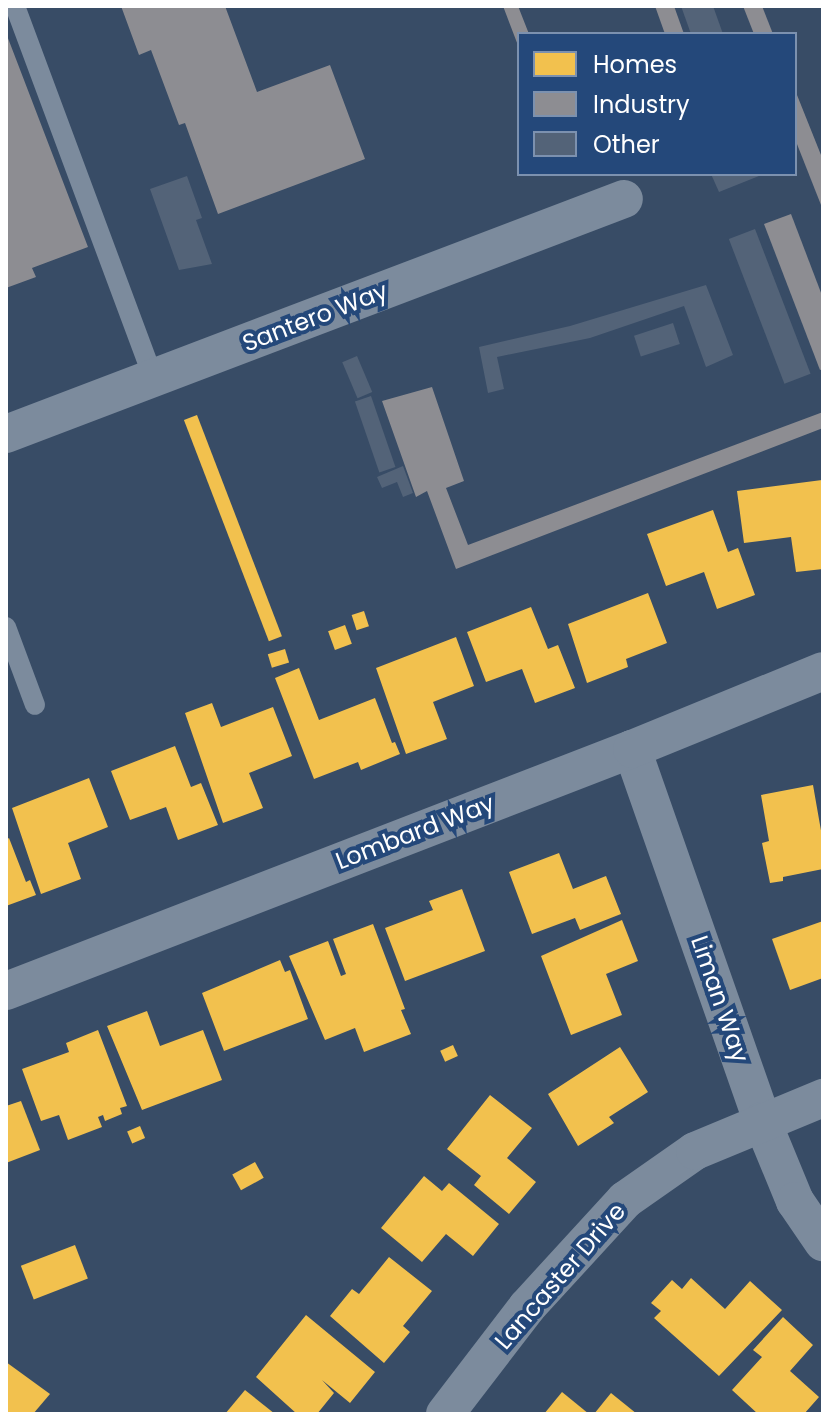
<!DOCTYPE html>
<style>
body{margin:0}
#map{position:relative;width:829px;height:1420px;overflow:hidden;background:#384c66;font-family:Poppins,sans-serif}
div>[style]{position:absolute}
.homes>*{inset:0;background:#f2c14e;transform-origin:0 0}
.industry>*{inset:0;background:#8d8d92}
.building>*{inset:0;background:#536378;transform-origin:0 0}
.lane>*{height:20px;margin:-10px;padding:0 10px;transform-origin:10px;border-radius:10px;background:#7c8b9d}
.street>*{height:38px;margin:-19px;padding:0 19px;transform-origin:19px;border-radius:19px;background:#7c8b9d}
span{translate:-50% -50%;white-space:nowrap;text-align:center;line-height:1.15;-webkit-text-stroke:8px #24487a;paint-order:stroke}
.street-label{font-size:24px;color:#fff}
.frame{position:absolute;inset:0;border:8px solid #fff;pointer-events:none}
.legend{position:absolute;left:517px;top:32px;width:280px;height:144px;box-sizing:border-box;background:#24487a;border:2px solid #7c91af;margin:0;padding:10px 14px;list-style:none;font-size:24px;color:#fff}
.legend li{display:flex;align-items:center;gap:16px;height:40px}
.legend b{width:40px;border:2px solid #7c91af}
</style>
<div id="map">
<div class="homes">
<i style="left:197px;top:415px;width:237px;height:14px;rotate:69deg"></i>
<i style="clip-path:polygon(822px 480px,823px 569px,796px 572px,791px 537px,744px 543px,737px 491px)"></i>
<i style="clip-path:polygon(713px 510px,728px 552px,738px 548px,755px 595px,717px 609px,704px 572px,666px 586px,647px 534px)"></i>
<i style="clip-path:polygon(648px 593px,667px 643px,626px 659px,628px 667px,587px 683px,568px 624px)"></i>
<i style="clip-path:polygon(531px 607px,548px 649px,558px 645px,575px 688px,535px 703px,522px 669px,486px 682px,467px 632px)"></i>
<i style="left:364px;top:611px;width:16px;height:13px;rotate:72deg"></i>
<i style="left:345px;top:625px;width:20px;height:18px;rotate:70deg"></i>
<i style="clip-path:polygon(456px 637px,474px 686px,433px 702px,447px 739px,406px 754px,376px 668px)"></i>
<i style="left:285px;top:649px;width:14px;height:18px;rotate:73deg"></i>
<i style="clip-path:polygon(299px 668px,319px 720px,375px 698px,392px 743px,395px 742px,400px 754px,361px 770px,358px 762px,314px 779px,275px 678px)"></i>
<i style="clip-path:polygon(212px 703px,221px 727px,273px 707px,292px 756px,249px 773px,263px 808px,223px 823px,185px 713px)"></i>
<i style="clip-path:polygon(175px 746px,191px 787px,201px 783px,218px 825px,178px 840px,166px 807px,130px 820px,111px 771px)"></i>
<i style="clip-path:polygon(89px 778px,108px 827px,68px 843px,81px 879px,41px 894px,12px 808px)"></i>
<i style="clip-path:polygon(813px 785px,823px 842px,823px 869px,783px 877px,783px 881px,770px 883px,762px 843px,769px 841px,761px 795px)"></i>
<i style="clip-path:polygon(9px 838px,26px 882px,30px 880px,36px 895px,6px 906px,6px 840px)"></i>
<i style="clip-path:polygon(559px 853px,573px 889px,606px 876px,621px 914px,580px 930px,575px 918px,532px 934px,509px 872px)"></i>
<i style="clip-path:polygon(462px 889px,485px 951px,405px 981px,385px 928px,433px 910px,429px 901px)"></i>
<i style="clip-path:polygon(622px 920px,638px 961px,606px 974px,622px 1015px,571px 1035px,541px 956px)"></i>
<i style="clip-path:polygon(823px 921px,823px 978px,790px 990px,772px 939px)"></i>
<i style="clip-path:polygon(373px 924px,405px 1009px,401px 1010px,411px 1034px,364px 1052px,355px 1028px,325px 1040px,289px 956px,328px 941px,341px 976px,346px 974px,333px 939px)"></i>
<i style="clip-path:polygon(280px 960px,285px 972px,290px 970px,308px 1019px,224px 1051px,202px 993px)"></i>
<i style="clip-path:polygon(147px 1011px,160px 1046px,203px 1030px,222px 1080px,142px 1110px,107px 1026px)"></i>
<i style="clip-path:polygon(98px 1030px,127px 1106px,120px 1108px,122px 1114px,105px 1121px,103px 1115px,98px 1117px,102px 1127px,68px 1140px,59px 1115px,41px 1121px,22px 1069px,69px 1052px,66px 1043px)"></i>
<i style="left:453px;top:1045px;width:12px;height:14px;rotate:66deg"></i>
<i style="clip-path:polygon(620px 1047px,648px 1092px,609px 1117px,614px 1123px,578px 1146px,548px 1094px)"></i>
<i style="clip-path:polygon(490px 1095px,532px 1128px,507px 1158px,536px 1182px,509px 1214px,474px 1185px,481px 1176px,447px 1149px)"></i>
<i style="clip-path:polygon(21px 1101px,40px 1150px,6px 1163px,6px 1106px)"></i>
<i style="left:140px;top:1126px;width:13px;height:14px;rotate:67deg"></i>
<i style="left:255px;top:1162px;width:18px;height:26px;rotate:61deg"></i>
<i style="clip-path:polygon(424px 1176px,442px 1191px,449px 1183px,499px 1224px,473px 1256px,446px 1234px,422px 1262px,381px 1228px)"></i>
<i style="left:75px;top:1245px;width:36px;height:58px;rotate:69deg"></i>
<i style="clip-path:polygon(389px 1257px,432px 1291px,403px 1326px,410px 1332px,384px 1363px,330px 1316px,352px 1289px,359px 1294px)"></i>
<i style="clip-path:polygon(691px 1278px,725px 1309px,750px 1281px,782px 1310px,719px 1376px,654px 1318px,661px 1311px,651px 1303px,672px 1280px,682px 1289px)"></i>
<i style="clip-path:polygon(306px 1315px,375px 1372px,350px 1403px,322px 1380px,334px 1393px,317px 1414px,297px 1414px,256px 1377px)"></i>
<i style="clip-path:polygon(783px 1317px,813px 1345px,790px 1371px,819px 1397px,804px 1414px,758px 1414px,732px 1390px,762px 1357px,753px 1350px)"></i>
<i style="clip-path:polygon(6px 1362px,50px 1394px,33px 1414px,6px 1414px)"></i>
<i style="clip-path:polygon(245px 1390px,275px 1414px,225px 1414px)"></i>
<i style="clip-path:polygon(562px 1392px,589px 1414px,544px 1414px)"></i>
<i style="clip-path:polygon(611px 1393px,637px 1414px,594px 1414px)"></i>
</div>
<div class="industry">
<i style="clip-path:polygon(121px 6px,225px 6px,257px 92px,330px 65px,365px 159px,218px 214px,185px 123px,179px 125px,151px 50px,139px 55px)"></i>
<i style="clip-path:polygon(503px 6px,518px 6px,529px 34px,519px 34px,519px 48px)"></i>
<i style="clip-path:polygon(655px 6px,674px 6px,684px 34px,665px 34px)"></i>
<i style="clip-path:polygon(743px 6px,762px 6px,773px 34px,754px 34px)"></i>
<i style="clip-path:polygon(6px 33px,88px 247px,32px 268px,36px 277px,6px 288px)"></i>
<i style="clip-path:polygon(795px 90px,823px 160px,823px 210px,795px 139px)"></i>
<i style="clip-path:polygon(791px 214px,823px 298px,823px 369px,820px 370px,764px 224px)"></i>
<i style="clip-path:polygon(432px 387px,464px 481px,446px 488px,468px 545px,823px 412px,823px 428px,456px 569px,427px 491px,416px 497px,382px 401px)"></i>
</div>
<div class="building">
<i style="clip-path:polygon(681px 6px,713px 6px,723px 34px,691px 34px)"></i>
<i style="clip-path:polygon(711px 174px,764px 174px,719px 192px)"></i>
<i style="clip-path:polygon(187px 176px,202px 218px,196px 220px,212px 264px,179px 270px,150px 189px)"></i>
<i style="left:755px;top:229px;width:155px;height:28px;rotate:69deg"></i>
<i style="clip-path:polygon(706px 285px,733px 355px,706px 367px,684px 306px,590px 338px,497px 357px,504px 389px,488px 393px,479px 347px,570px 326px)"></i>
<i style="left:673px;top:323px;width:22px;height:41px;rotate:72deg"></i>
<i style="left:357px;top:356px;width:39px;height:16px;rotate:67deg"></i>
<i style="left:371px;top:396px;width:75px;height:17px;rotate:71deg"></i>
<i style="clip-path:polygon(403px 466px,413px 493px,403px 497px,397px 482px,382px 488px,377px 477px)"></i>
</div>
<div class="lane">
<i style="left:15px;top:6px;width:397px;rotate:69.6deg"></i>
<i style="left:6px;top:627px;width:83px;rotate:69.6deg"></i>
</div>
<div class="street">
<i style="left:6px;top:434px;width:661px;rotate:-20.82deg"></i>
<i style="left:632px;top:749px;width:394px;rotate:70.7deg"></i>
<i style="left:762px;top:1121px;width:87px;rotate:67.6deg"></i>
<i style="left:795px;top:1201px;width:50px;rotate:55.7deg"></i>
<i style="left:6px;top:991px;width:671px;rotate:-21.14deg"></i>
<i style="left:632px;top:749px;width:206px;rotate:-22.2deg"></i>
<i style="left:445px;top:1414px;width:135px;rotate:-52.5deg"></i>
<i style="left:527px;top:1307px;width:145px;rotate:-47.5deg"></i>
<i style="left:625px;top:1200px;width:85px;rotate:-35deg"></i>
<i style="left:695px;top:1151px;width:139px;rotate:-22.5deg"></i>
</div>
<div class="street-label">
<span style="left:315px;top:317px;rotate:-21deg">Santero Way</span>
<span style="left:415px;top:832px;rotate:-21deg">Lombard Way</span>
<span style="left:720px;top:999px;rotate:71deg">Liman Way</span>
<span style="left:560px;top:1276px;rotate:-49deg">Lancaster Drive</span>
</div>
<div class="frame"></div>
<ul class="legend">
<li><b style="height:22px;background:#f2c14e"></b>Homes</li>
<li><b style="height:22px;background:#8d8d92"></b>Industry</li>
<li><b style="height:22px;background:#536378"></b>Other</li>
</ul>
</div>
